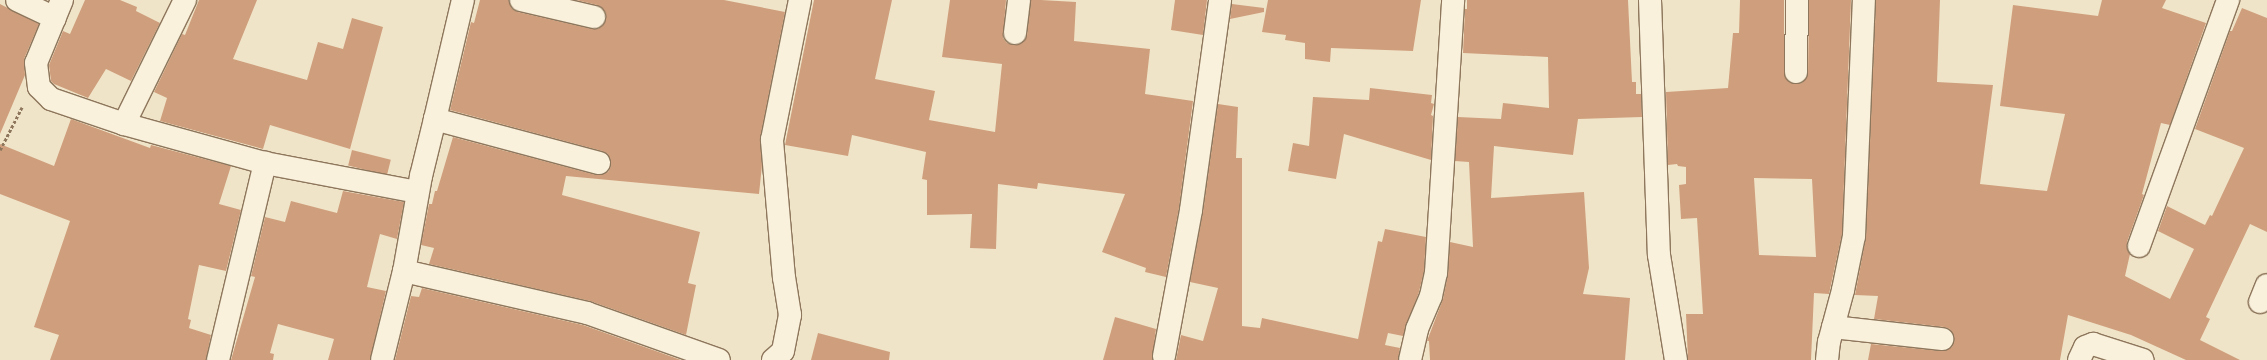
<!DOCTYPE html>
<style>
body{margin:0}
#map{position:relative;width:2267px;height:360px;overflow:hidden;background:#f0e4c8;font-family:"Crimson Pro",serif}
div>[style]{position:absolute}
.building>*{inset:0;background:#cf9f7d;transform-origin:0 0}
.path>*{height:2.5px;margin-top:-1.25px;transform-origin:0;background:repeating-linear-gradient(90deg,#8d765c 0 3px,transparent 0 5px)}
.roads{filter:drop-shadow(1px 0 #8d765c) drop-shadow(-1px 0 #8d765c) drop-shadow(0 1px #8d765c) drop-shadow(0 -1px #8d765c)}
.minor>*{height:22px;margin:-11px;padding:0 11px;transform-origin:11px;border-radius:11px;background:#faf1dc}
span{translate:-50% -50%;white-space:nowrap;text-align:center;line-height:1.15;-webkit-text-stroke:4px #f7eed8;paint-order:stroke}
</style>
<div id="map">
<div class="building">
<i style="clip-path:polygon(85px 0,120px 0,137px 7px,136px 11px,160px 23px,131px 81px,106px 69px,88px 98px,54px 84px,51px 81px,49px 65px,63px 31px,70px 34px)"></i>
<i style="clip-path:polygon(199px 0,257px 0,233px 59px,307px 80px,318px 42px,343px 49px,352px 18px,383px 27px,350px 149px,270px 125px,263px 149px,160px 121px,167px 98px,154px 92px,182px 34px,185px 35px)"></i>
<i style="clip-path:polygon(480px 0,509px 0,512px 9px,518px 12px,592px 29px,598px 29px,603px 25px,606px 19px,606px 13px,597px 5px,576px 0,724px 0,785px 12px,760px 138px,762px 165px,759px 194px,566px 176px,562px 195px,700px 232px,688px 283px,696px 285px,686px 335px,590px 301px,429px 264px,434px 248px,421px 245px,429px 204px,432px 204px,435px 191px,437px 191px,453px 137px,596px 175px,608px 172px,611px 166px,608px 154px,602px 151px,450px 110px,471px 22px,474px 23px)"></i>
<i style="clip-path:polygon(814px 0,892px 0,875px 79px,935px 91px,929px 120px,995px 132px,1002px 64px,942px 57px,950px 0,1006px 0,1003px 38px,1007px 43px,1013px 45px,1020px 44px,1027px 35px,1031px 0,1041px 0,1076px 2px,1074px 41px,1150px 49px,1145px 94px,1193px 101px,1179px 208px,1166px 277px,1145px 272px,1146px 268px,1102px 252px,1125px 194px,1038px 183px,1037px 189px,998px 184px,996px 249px,970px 248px,972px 214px,927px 215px,927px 180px,922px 179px,926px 152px,852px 135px,848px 156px,785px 145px)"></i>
<i style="clip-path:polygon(1175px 0,1207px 0,1203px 35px,1171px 30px)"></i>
<i style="clip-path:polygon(1268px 0,1421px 0,1413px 51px,1331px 48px,1330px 62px,1305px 59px,1305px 43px,1285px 40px,1286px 35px,1262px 32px)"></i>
<i style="clip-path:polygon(1467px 0,1628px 0,1632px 82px,1636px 82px,1636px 94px,1641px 94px,1642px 117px,1578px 119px,1573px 155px,1494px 146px,1491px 198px,1584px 192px,1589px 268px,1583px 294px,1630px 298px,1625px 360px,1430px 360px,1429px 341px,1427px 341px,1443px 299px,1448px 274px,1450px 242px,1473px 247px,1469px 162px,1455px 161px,1458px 117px,1501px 119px,1503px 103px,1549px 108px,1548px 57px,1463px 53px,1465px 9px,1467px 9px)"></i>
<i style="clip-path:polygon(evenodd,1740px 0,1784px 0,1784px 72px,1789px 82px,1796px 84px,1802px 83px,1808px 73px,1809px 0,1851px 0,1842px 234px,1829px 294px,1814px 293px,1811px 360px,1688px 360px,1686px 314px,1703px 314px,1697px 218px,1681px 219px,1679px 185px,1686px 184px,1686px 167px,1678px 166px,1677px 164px,1668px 165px,1666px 92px,1728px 88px,1733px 33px,1739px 33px,1740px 0,1754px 178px,1812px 179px,1816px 257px,1759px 255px,1754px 178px)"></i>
<i style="clip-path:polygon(1876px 0,1940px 0,1937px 82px,1993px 85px,1980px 184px,2047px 191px,2065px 114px,2000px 106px,2013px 5px,2098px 16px,2102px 0,2166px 0,2162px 8px,2206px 23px,2170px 125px,2161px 123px,2142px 194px,2144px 195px,2127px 242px,2127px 249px,2130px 254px,2125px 276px,2170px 299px,2194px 249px,2158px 231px,2167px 206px,2205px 225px,2210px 215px,2212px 216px,2244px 148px,2195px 129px,2230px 31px,2232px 31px,2242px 8px,2267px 18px,2267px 232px,2250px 224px,2206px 317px,2210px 319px,2200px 340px,2240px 360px,2186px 360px,2131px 335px,2068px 315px,2060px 360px,1868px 360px,1871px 344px,1941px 351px,1952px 347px,1954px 340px,1950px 329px,1944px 327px,1874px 319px,1878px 296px,1855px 295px,1866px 237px)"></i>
<i style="clip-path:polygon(0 4px,39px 24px,24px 59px,25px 75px,0 134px)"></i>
<i style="clip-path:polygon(1232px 4px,1264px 8px,1264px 12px,1230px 19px)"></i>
<i style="clip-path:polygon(1370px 88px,1432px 95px,1431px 103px,1434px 104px,1431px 115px,1433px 116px,1431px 160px,1344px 134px,1336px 179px,1288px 171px,1293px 143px,1309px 146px,1313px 97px,1369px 100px)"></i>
<i style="clip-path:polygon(1218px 104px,1238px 107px,1236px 158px,1242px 158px,1242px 326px,1260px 328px,1262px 318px,1358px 339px,1378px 241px,1382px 242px,1385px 229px,1426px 237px,1424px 271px,1419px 292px,1403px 336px,1388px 333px,1385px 345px,1400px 348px,1398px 360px,1176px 360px,1181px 335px,1203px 341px,1218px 288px,1190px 282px,1203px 212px)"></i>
<i style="clip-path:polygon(71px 119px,150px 148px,151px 145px,231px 166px,219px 204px,241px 210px,226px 271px,199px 265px,188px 319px,191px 320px,189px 328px,211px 335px,206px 360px,50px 360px,59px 335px,34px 327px,70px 221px,0 194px,0 144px,54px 166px)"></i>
<i style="left:352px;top:150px;width:40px;height:16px;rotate:14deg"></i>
<i style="clip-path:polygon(343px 191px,404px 202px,397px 239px,380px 234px,367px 287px,386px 291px,370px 360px,328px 360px,334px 339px,278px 324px,270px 353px,274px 354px,273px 360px,231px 360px,255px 277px,251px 276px,265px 217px,285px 222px,291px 201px,337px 213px)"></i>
<i style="clip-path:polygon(422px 288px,583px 325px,681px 360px,395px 360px,411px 296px,419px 297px)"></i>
<i style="clip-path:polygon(1115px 317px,1156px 329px,1152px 360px,1103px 360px)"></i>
<i style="clip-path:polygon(818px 333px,890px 352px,889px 360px,811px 360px)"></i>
</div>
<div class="path">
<i style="left:0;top:150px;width:48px;rotate:-62.9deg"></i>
</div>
<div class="roads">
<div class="minor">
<i style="left:17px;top:0;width:42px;rotate:25.3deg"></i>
<i style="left:62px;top:0;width:68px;rotate:112.4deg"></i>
<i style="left:36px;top:63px;width:24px;rotate:83deg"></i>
<i style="left:39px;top:87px;width:17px;rotate:45deg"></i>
<i style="left:51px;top:99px;width:77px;rotate:18.9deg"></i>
<i style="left:124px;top:124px;width:146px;rotate:15.5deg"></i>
<i style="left:265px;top:163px;width:155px;rotate:10.8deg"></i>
<i style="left:521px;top:0;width:75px;rotate:13.1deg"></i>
<i style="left:1650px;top:0;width:255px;rotate:88deg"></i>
<i style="left:1659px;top:255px;width:106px;rotate:80.8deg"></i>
<i style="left:1015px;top:33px;width:33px;rotate:-83deg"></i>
<i style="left:1796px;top:72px;width:72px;rotate:-89.2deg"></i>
<i style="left:435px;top:119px;width:122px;rotate:-76.8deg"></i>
<i style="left:124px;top:124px;width:138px;rotate:-63.8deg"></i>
<i style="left:599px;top:163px;width:170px;rotate:-165deg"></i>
<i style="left:435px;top:119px;width:59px;rotate:103.8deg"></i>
<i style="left:421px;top:176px;width:97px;rotate:100.1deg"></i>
<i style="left:404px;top:271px;width:188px;rotate:12.9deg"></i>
<i style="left:587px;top:313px;width:140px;rotate:19.6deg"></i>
<i style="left:2139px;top:246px;width:262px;rotate:-70.1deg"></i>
<i style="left:2260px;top:302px;width:18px;rotate:-68deg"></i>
<i style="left:1833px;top:327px;width:110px;rotate:6.3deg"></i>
<i style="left:1164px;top:356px;width:148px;rotate:-79.5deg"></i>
<i style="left:1191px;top:210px;width:212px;rotate:-82.1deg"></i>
<i style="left:218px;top:360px;width:203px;rotate:-76.6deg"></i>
<i style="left:382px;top:360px;width:92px;rotate:-76.1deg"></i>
<i style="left:773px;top:360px;width:13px;rotate:-42deg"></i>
<i style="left:783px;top:351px;width:37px;rotate:-79deg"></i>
<i style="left:790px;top:315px;width:37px;rotate:-99deg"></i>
<i style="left:784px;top:278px;width:139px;rotate:-95deg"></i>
<i style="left:772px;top:140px;width:143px;rotate:-78.7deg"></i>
<i style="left:1410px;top:360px;width:32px;rotate:-77deg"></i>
<i style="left:1417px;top:329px;width:36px;rotate:-67deg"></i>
<i style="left:1431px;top:296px;width:24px;rotate:-78deg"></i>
<i style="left:1436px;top:273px;width:274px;rotate:-86.4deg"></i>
<i style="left:1827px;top:360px;width:18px;rotate:-84deg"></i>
<i style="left:1829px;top:342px;width:54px;rotate:-74.9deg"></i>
<i style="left:1843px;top:290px;width:55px;rotate:-78.5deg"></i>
<i style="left:1854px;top:236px;width:236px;rotate:-87.6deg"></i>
<i style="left:2079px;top:360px;width:14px;rotate:-65deg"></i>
<i style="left:2085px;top:347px;width:9px;rotate:-21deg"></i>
<i style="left:2093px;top:344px;width:52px;rotate:17.7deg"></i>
</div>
</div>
</div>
